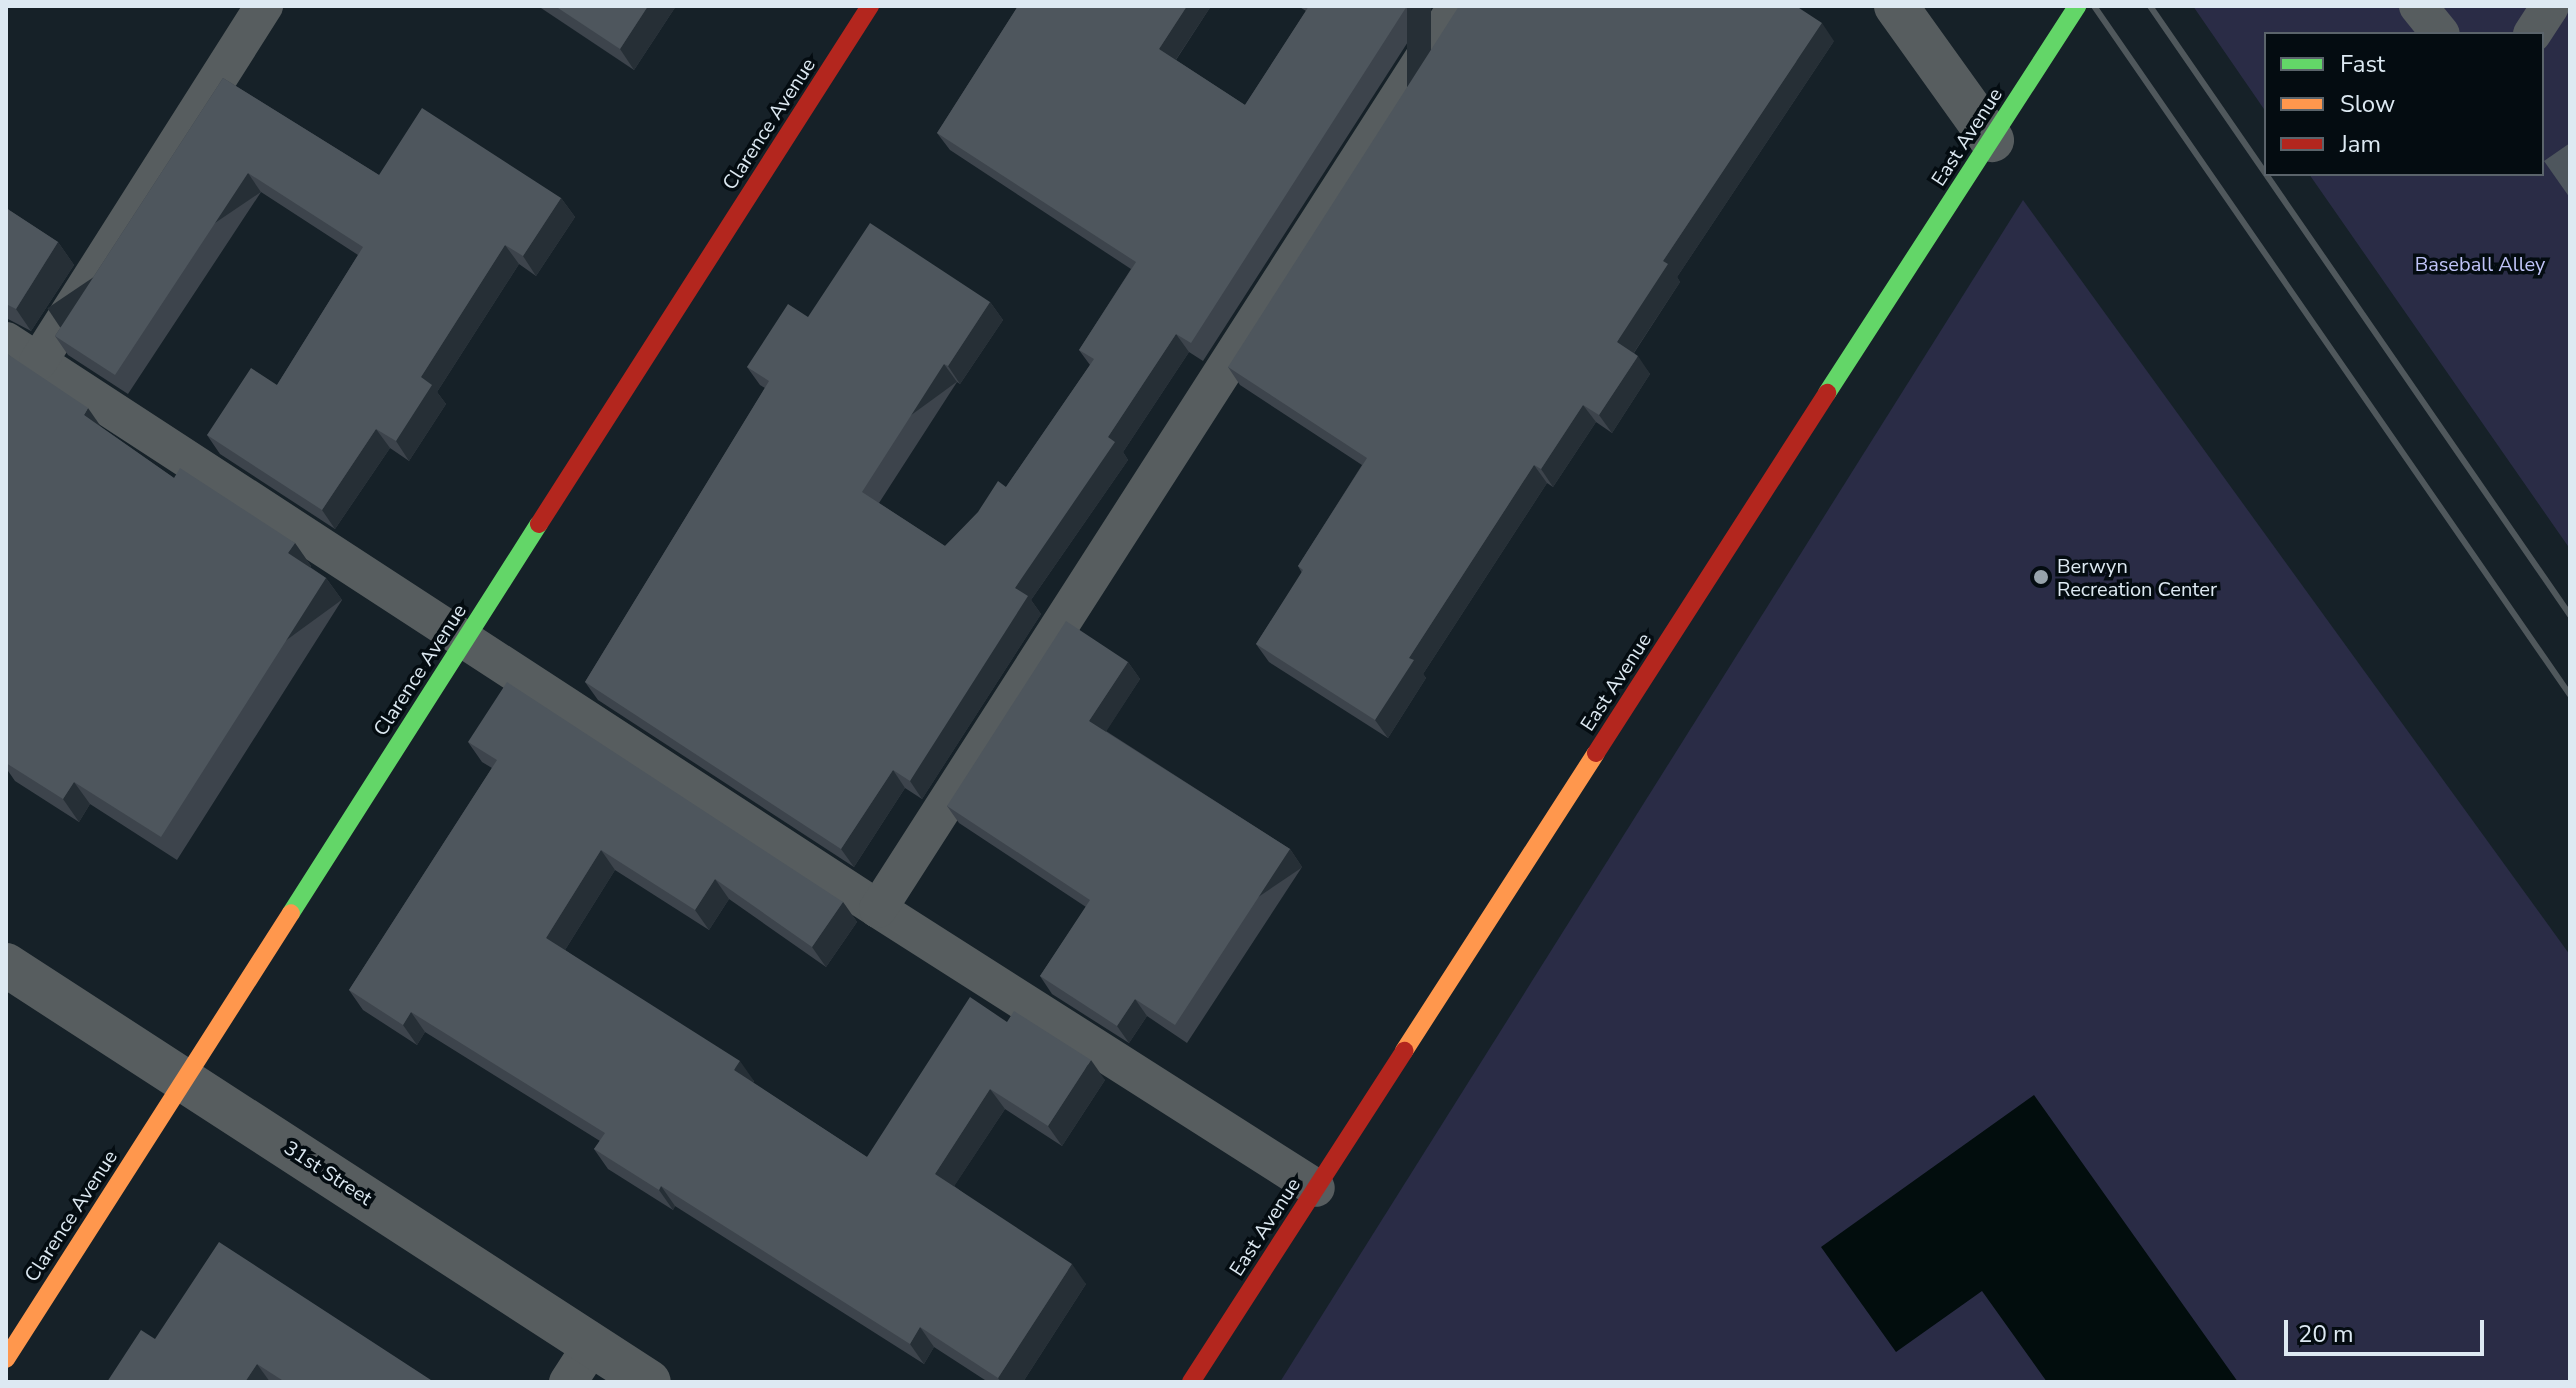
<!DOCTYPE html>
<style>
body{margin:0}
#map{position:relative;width:2576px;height:1388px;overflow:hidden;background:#162128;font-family:"Nunito Sans",sans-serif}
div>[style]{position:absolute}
.green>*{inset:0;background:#2a2c46}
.water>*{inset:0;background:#020d0d}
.lane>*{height:38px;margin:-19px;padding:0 19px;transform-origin:19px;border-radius:19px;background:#575d5f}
.street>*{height:44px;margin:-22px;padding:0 22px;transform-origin:22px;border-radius:22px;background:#575d5f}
.fast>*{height:18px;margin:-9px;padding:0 9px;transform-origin:9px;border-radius:9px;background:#63d668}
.slow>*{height:18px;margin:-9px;padding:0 9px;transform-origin:9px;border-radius:9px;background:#ff974d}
.jam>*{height:18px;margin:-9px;padding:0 9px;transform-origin:9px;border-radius:9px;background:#b3261e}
.rail>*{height:6px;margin:-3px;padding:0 3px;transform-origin:3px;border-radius:3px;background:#50585c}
.wall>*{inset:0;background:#3d444c}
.shaded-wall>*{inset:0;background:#262f36;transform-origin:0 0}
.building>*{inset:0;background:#4e565d}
.dots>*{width:22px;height:22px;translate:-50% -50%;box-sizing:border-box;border:4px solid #040c11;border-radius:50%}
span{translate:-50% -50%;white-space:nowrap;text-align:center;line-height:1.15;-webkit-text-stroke:7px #040c11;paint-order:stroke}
.street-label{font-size:20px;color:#dde9f2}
.park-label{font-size:20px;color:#c0c4f8}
.poi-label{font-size:20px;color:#dde9f2}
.left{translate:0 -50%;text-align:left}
.frame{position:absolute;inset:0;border:8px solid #dde9f2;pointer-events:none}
.legend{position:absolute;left:2264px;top:32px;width:280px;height:144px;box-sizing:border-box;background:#040c11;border:2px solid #5b646b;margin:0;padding:10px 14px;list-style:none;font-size:24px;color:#dde9f2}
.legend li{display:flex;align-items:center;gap:16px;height:40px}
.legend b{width:40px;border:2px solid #5b646b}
.scale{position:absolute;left:2284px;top:1320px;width:200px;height:36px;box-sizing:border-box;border:4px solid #dde9f2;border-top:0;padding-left:10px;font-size:24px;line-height:28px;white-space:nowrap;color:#dde9f2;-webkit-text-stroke:6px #040c11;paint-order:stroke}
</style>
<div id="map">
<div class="green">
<i style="clip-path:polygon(2193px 6px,2570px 6px,2570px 549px,2309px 174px,2542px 174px,2542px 34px,2266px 34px,2266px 112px)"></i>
<i style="clip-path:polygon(2023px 200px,2570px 955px,2570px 1382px,1280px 1382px)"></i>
</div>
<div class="water">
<i style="clip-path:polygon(2034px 1095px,2238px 1382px,2047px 1382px,1982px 1291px,1896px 1352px,1821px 1247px)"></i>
</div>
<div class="lane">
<i style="left:2418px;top:6px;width:36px;rotate:51deg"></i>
<i style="left:2532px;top:34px;width:33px;rotate:-57deg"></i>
<i style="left:6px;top:341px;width:1041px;rotate:33.08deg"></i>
<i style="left:878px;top:909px;width:519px;rotate:32.5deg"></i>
<i style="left:38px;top:362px;width:422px;rotate:-57.6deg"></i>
<i style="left:878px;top:909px;width:1073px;rotate:-57.33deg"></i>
<i style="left:568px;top:1382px;width:44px;rotate:-57deg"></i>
</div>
<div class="street">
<i style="left:1896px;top:6px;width:165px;rotate:54.4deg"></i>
<i style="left:6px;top:965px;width:766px;rotate:32.96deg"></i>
</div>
<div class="fast">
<i style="left:1827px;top:393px;width:461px;rotate:-57.1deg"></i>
<i style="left:291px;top:913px;width:461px;rotate:-57.5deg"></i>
</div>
<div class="slow">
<i style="left:1404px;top:1051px;width:354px;rotate:-57.2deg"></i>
<i style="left:6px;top:1359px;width:529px;rotate:-57.42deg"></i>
</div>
<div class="jam">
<i style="left:539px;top:524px;width:615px;rotate:-57.42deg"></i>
<i style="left:1596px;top:753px;width:428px;rotate:-57.3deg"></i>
<i style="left:1191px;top:1382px;width:394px;rotate:-57.2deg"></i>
</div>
<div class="rail">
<i style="left:2094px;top:6px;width:837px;rotate:55.36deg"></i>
<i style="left:2150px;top:6px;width:740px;rotate:55.41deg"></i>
</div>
<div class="wall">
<i style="clip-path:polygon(538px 6px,676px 6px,634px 70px)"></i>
<i style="clip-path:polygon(1018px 6px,1211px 6px,1176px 60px,1245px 105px,1306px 11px,1298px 6px,1431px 6px,1203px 361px,1189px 352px,1123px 452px,1128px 460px,1031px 600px,1041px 614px,922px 799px,905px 788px,854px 867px,598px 700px,585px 682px,765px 388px,760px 385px,747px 367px,808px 317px,990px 302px,1003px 320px,960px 384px,957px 382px,879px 503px,945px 546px,1006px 487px,1090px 365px,1079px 350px,1131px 269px,950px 150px,937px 133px)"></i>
<i style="clip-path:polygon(1834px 41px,1677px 277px,1680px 282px,1634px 353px,1650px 374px,1612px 433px,1596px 422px,1553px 487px,1547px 483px,1423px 674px,1426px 678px,1388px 738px,1269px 662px,1256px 644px,1302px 573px,1298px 566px,1362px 465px,1240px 385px,1228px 367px)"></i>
<i style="clip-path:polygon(223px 78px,379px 175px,561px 198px,575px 217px,536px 276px,519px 264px,437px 392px,446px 404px,409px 461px,390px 448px,335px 529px,220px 454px,207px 435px,277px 385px,358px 255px,261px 192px,128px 394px,68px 355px,55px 336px)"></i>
<i style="clip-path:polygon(6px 208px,58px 242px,74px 265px,31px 331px,8px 319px,6px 320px)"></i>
<i style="clip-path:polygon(6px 353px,101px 427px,174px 478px,295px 543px,311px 566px,310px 567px,326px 578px,342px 600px,177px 860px,90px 804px,79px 822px,15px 781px,6px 768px)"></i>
<i style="clip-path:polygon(1128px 662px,1140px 679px,1106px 731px,1290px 849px,1302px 867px,1187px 1043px,1147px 1016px,1129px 1043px,1052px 994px,1040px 976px,1086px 907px,959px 823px,947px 806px)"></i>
<i style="clip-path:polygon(468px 742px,843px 902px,857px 922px,826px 967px,729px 899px,709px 930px,615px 870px,565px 950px,754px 1081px,753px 1083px,867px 1157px,1007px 1022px,1105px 1080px,1062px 1146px,1005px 1109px,954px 1186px,1086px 1284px,1023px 1382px,988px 1382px,934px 1347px,924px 1364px,675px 1206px,673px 1210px,608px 1169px,594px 1149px,600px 1141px,425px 1032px,417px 1045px,363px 1010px,349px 990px,492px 768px,482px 762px)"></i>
<i style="clip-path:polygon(155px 1339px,434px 1382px,107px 1382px)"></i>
</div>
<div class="shaded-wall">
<i style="clip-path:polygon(648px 6px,676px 6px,634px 70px,620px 49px)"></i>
<i style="clip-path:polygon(1187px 6px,1211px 6px,1171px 67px,1159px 49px)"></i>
<i style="left:1407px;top:6px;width:24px;height:400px"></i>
<i style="clip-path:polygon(1822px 23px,1834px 41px,1677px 277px,1680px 282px,1629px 360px,1617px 342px,1663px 261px)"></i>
<i style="left:248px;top:173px;width:23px;height:242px;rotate:56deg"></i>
<i style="clip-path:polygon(561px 198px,575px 217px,536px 276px,523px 256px)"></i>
<i style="clip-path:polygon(58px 242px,74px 265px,31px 331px,16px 309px)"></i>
<i style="clip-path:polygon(505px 245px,519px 264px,437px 392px,446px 404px,409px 461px,396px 441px,421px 377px)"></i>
<i style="clip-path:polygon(990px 302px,1003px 320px,960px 384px,948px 366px)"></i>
<i style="clip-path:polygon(1176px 334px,1189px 352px,1123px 452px,1128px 460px,1031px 600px,1041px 614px,922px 799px,910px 781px,1015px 588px,1108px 437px)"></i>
<i style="clip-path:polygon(1638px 356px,1650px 374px,1612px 433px,1599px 415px)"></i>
<i style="left:944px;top:364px;width:22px;height:152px;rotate:54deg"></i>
<i style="clip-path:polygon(1583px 405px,1596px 422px,1553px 487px,1541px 469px)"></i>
<i style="clip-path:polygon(88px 408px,104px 431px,84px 415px)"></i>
<i style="clip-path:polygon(376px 429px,390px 448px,335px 529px,322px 510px)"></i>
<i style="clip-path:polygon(1534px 465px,1547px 483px,1423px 674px,1426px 678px,1388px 738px,1375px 720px,1409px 658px)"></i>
<i style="clip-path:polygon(295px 543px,311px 566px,304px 576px,288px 553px)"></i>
<i style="left:326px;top:578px;width:27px;height:307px;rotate:54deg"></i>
<i style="clip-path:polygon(1128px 662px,1140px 679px,1102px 738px,1089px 721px)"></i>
<i style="clip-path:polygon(893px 770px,905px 788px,854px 867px,841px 849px)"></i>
<i style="clip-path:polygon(74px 782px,90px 804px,79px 822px,63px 799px)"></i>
<i style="left:1290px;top:849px;width:22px;height:210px;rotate:56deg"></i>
<i style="clip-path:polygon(601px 850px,615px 870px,560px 958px,546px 938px)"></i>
<i style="clip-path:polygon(715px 879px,729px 899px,709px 930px,695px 910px)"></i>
<i style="clip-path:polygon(843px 902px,857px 922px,826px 967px,812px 947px)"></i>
<i style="clip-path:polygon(1135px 999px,1147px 1016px,1129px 1043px,1117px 1026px)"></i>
<i style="clip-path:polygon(411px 1012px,425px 1032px,417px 1045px,403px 1025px)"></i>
<i style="clip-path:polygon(1091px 1060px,1105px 1080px,1062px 1146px,1048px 1126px)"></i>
<i style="clip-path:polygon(740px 1061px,754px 1081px,748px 1090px,734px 1070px)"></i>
<i style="clip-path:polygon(990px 1089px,1005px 1109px,949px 1194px,935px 1174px)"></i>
<i style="clip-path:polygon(661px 1186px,675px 1206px,673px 1210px,659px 1190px)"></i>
<i style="clip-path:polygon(1072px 1264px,1086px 1284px,1023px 1382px,1001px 1382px,998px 1378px)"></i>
<i style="clip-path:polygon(920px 1327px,934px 1347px,924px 1364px,910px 1344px)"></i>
<i style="clip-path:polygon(257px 1364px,270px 1382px,245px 1382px)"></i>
</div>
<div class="building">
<i style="clip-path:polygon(555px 6px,648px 6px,620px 49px)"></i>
<i style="clip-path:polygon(1018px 6px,1187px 6px,1159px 49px,1245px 105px,1309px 6px,1407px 6px,1191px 343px,1176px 334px,1108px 437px,1115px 442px,1015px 588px,1028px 596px,910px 781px,893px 770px,841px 849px,585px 682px,769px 381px,747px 367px,788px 304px,808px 317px,870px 223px,990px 302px,948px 366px,944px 364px,862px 492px,945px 546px,978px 512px,998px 481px,1006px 487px,1094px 359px,1079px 350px,1136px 262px,937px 133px)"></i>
<i style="clip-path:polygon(1459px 6px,1796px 6px,1822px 23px,1663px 261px,1668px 264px,1617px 342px,1638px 356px,1599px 415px,1583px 405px,1541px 469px,1534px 465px,1409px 658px,1414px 660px,1375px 720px,1256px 644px,1303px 570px,1298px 566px,1367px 458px,1228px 367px)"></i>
<i style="clip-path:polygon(223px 78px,379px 175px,422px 108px,561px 198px,523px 256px,505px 245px,421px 377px,432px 385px,396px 441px,376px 429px,322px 510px,207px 435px,251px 368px,277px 385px,363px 247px,248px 173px,115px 375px,55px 336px)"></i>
<i style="clip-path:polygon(2570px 143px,2570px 198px,2544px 161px)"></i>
<i style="clip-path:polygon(6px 208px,58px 242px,16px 309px,6px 304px)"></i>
<i style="clip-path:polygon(6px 353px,88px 408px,84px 415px,174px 478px,180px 468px,295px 543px,288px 553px,326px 578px,161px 837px,74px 782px,63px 799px,6px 763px,6px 747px,8px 744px,6px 743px)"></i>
<i style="clip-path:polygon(1066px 621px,1128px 662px,1089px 721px,1290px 849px,1175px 1025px,1135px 999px,1117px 1026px,1040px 976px,1090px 900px,947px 806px)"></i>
<i style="clip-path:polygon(507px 682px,843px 902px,812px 947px,715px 879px,695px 910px,601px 850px,546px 938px,740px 1061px,734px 1070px,867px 1157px,970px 997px,1007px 1022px,1014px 1011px,1091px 1060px,1048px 1126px,990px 1089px,935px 1174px,1072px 1264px,998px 1378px,920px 1327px,910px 1344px,661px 1186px,659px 1190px,594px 1149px,605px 1133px,411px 1012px,403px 1025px,349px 990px,497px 760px,468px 742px)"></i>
<i style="clip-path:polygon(219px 1242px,434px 1382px,285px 1382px,257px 1364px,245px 1382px,107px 1382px,141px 1330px,155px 1339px)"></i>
</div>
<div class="dots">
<i style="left:2041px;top:577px;background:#97a3ab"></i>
</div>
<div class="street-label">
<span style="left:769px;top:124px;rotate:-57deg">Clarence Avenue</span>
<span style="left:1967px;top:137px;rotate:-57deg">East Avenue</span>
<span style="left:420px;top:670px;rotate:-57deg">Clarence Avenue</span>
<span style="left:1616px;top:682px;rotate:-57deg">East Avenue</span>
<span style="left:328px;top:1173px;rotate:33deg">31st Street</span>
<span style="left:71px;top:1216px;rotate:-57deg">Clarence Avenue</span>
<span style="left:1265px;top:1227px;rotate:-57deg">East Avenue</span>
</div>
<div class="park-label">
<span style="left:2480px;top:264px">Baseball Alley</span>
</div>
<div class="poi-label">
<span class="left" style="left:2057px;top:578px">Berwyn<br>Recreation Center</span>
</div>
<div class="frame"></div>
<ul class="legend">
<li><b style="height:10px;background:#63d668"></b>Fast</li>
<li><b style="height:10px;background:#ff974d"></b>Slow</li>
<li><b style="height:10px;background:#b3261e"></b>Jam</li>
</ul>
<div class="scale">20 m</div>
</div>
